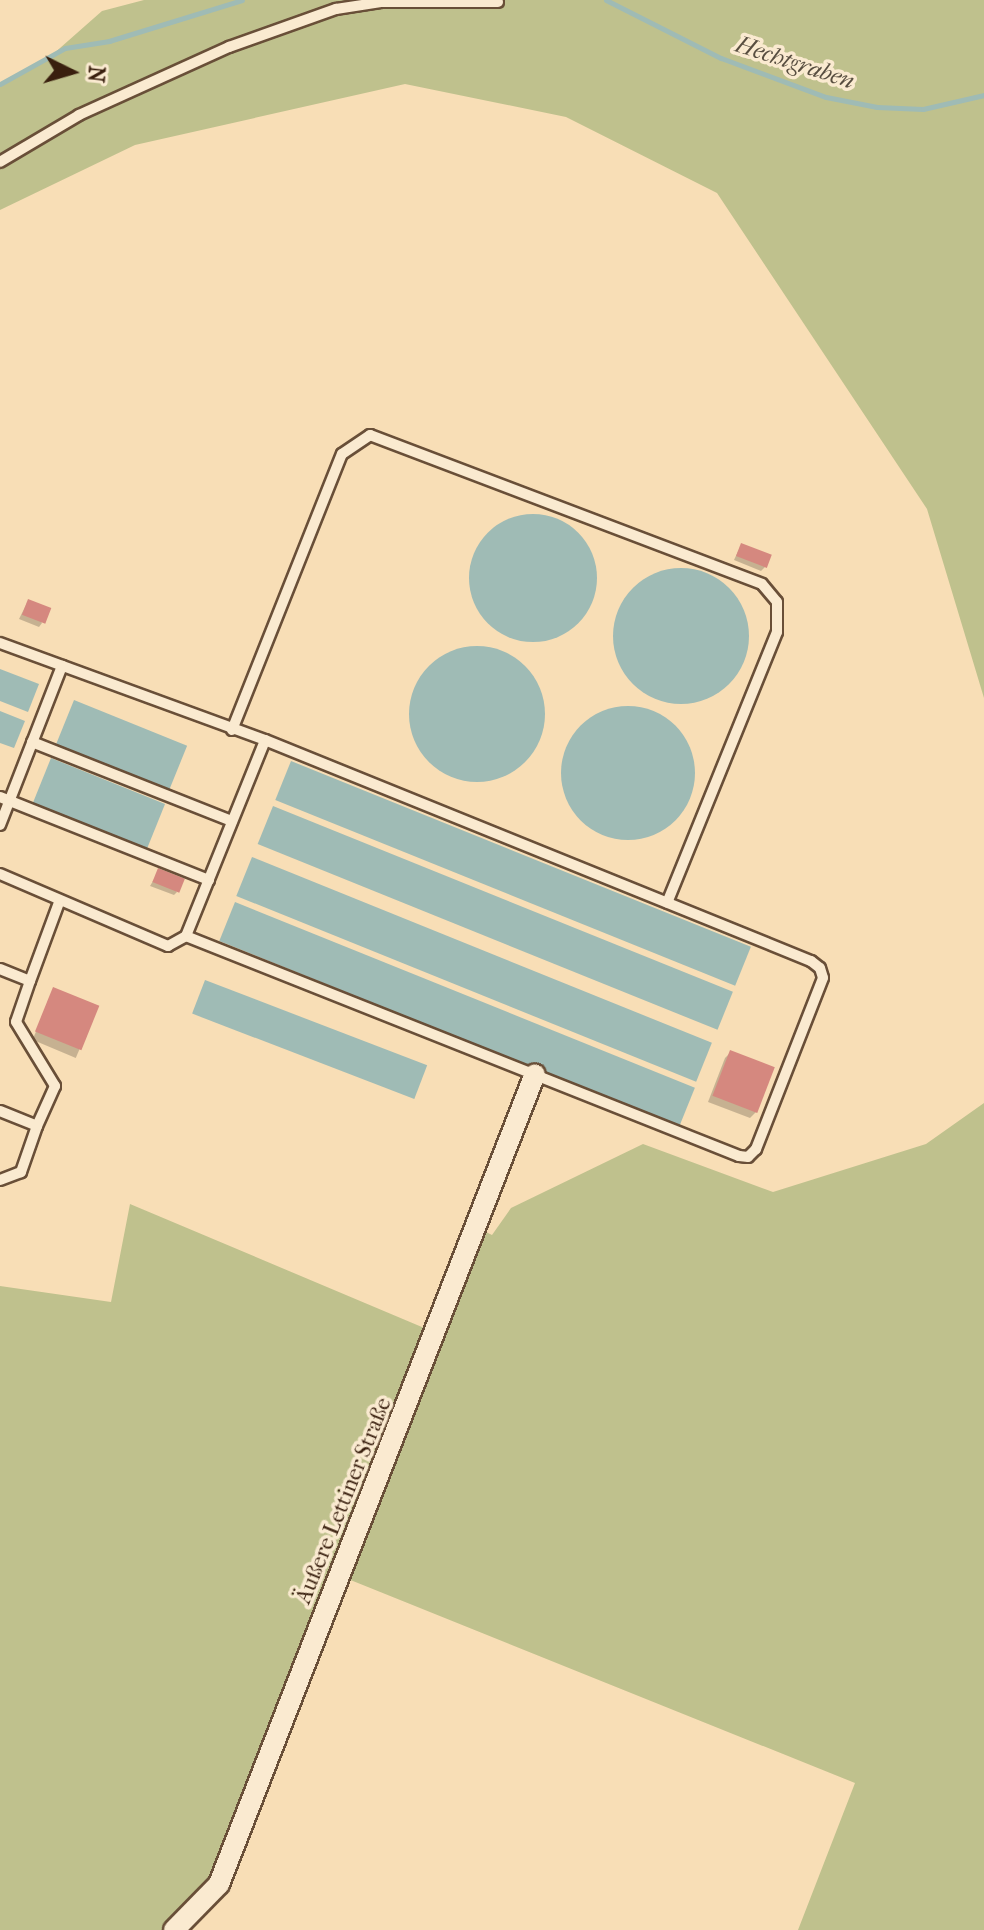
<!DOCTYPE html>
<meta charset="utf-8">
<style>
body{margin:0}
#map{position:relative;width:984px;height:1930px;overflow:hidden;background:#f8deb6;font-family:"IM FELL French Canon",serif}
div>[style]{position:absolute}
.green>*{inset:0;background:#bfc18d}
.water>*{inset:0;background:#9fbbb5;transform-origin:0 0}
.round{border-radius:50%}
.shadow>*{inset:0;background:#0003;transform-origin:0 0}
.stream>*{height:5px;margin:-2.5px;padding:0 2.5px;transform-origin:2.5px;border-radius:2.5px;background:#9fbbb5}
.building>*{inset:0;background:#d5887f;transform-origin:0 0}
.roads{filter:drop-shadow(2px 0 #694f38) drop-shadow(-2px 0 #694f38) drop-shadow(0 2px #694f38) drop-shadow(0 -2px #694f38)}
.lane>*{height:10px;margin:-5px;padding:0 5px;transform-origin:5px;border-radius:5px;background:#faead0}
.street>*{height:20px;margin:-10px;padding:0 10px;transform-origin:10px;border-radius:10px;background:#faead0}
span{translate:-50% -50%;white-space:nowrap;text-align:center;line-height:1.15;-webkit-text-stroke:7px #faead0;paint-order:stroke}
.street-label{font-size:22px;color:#391f0e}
.water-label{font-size:24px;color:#584e40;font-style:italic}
.north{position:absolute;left:32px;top:32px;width:80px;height:80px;-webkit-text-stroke:6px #faead0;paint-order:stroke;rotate:95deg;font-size:22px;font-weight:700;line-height:32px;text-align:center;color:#391f0e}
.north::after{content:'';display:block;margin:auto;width:28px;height:36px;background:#391f0e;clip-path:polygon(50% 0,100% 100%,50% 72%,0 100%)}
</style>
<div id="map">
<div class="green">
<i style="clip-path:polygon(144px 0,984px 0,984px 698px,927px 509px,717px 193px,566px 117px,405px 84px,135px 145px,0 210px,0 84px,43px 63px,102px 11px)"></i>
<i style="clip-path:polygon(984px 1103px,984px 1930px,798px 1930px,855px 1783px,343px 1577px,217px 1878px,165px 1930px,0 1930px,0 1286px,111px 1302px,130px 1204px,429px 1330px,478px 1228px,492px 1235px,511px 1208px,643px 1144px,773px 1192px,926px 1144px)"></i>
</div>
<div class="water">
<i class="round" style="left:469px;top:514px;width:128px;height:128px"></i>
<i class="round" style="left:613px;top:568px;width:136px;height:136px"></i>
<i class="round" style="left:409px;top:646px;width:136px;height:136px"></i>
<i style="clip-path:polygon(0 669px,39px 684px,28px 712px,0 701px)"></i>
<i style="left:74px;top:700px;width:122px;height:50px;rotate:22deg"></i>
<i class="round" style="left:561px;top:706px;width:134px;height:134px"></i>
<i style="clip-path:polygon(0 711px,25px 721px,14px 748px,0 743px)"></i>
<i style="left:51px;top:758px;width:123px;height:49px;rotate:22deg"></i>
<i style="left:291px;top:761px;width:496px;height:42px;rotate:22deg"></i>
<i style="left:273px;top:806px;width:496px;height:41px;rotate:22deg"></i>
<i style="left:252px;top:857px;width:496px;height:42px;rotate:22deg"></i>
<i style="left:235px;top:902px;width:496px;height:42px;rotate:22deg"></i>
<i style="left:205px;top:980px;width:238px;height:36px;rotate:21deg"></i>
</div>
<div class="shadow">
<i style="clip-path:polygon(741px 545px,765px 567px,761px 571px,734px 560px)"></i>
<i style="clip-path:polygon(28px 601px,42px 623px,39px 627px,19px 619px)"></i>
<i style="clip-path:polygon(159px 871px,177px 892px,174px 895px,150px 886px)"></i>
<i style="left:54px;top:989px;width:47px;height:55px;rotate:23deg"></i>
<i style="clip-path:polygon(731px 1052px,756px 1112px,750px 1118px,708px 1102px,725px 1058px)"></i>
</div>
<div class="stream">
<i style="left:606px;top:0;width:129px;rotate:26.8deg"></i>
<i style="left:721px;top:58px;width:112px;rotate:20.4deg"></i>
<i style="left:826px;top:97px;width:52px;rotate:11.1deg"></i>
<i style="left:877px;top:107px;width:46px;rotate:2.5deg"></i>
<i style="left:923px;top:109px;width:63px;rotate:-12.9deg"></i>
<i style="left:0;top:84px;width:74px;rotate:-29deg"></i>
<i style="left:65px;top:48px;width:45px;rotate:-9deg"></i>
<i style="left:109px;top:41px;width:139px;rotate:-17.1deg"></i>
</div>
<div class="building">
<i style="left:741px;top:543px;width:33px;height:14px;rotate:21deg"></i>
<i style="left:28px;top:599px;width:25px;height:17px;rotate:21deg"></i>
<i style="left:158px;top:868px;width:29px;height:15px;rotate:22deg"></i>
<i style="left:53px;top:987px;width:50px;height:48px;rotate:22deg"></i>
<i style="left:730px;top:1050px;width:48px;height:49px;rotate:21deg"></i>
</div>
<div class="roads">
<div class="lane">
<i style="left:0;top:162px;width:92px;rotate:-30.7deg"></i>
<i style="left:79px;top:115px;width:165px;rotate:-24.4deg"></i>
<i style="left:229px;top:47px;width:114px;rotate:-19.6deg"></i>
<i style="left:336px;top:9px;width:47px;rotate:-8.7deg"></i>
<i style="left:382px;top:2px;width:116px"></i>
<i style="left:0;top:643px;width:282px;rotate:20.1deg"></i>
<i style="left:265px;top:740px;width:589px;rotate:22.04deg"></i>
<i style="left:811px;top:961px;width:11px;rotate:38deg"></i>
<i style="left:820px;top:968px;width:10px;rotate:73deg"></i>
<i style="left:823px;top:978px;width:184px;rotate:111.4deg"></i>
<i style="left:756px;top:1149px;width:11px;rotate:135deg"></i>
<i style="left:748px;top:1157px;width:9px;rotate:-174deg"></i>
<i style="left:739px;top:1156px;width:595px;rotate:-158.31deg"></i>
<i style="left:232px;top:730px;width:297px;rotate:-68.3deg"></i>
<i style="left:342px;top:454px;width:34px;rotate:-34deg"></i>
<i style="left:370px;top:435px;width:419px;rotate:20.8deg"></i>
<i style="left:762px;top:584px;width:23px;rotate:50deg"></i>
<i style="left:777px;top:602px;width:30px;rotate:90deg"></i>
<i style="left:777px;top:632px;width:292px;rotate:112.1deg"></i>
<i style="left:32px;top:742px;width:215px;rotate:21.6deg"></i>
<i style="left:0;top:797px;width:225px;rotate:21.7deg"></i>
<i style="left:0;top:825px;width:171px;rotate:-68.7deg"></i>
<i style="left:0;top:874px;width:183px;rotate:23.2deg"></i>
<i style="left:168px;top:946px;width:21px;rotate:-29deg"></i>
<i style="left:186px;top:936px;width:211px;rotate:-68deg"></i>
<i style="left:0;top:969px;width:32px;rotate:22deg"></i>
<i style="left:30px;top:981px;width:86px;rotate:-69.7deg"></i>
<i style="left:30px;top:981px;width:43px;rotate:108.9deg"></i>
<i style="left:16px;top:1022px;width:75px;rotate:58.6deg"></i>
<i style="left:55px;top:1086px;width:44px;rotate:114.2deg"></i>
<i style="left:0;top:1111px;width:40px;rotate:22deg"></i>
<i style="left:37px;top:1126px;width:49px;rotate:109.2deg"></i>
<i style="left:21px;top:1172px;width:22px;rotate:159deg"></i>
</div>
<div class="street">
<i style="left:174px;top:1930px;width:64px;rotate:-45.6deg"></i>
<i style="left:219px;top:1884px;width:869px;rotate:-68.69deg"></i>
</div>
</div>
<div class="street-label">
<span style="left:344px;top:1501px;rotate:-68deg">Äußere Lettiner Straße</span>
</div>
<div class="water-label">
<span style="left:795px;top:63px;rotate:18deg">Hechtgraben</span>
</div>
<div class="north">N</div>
</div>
